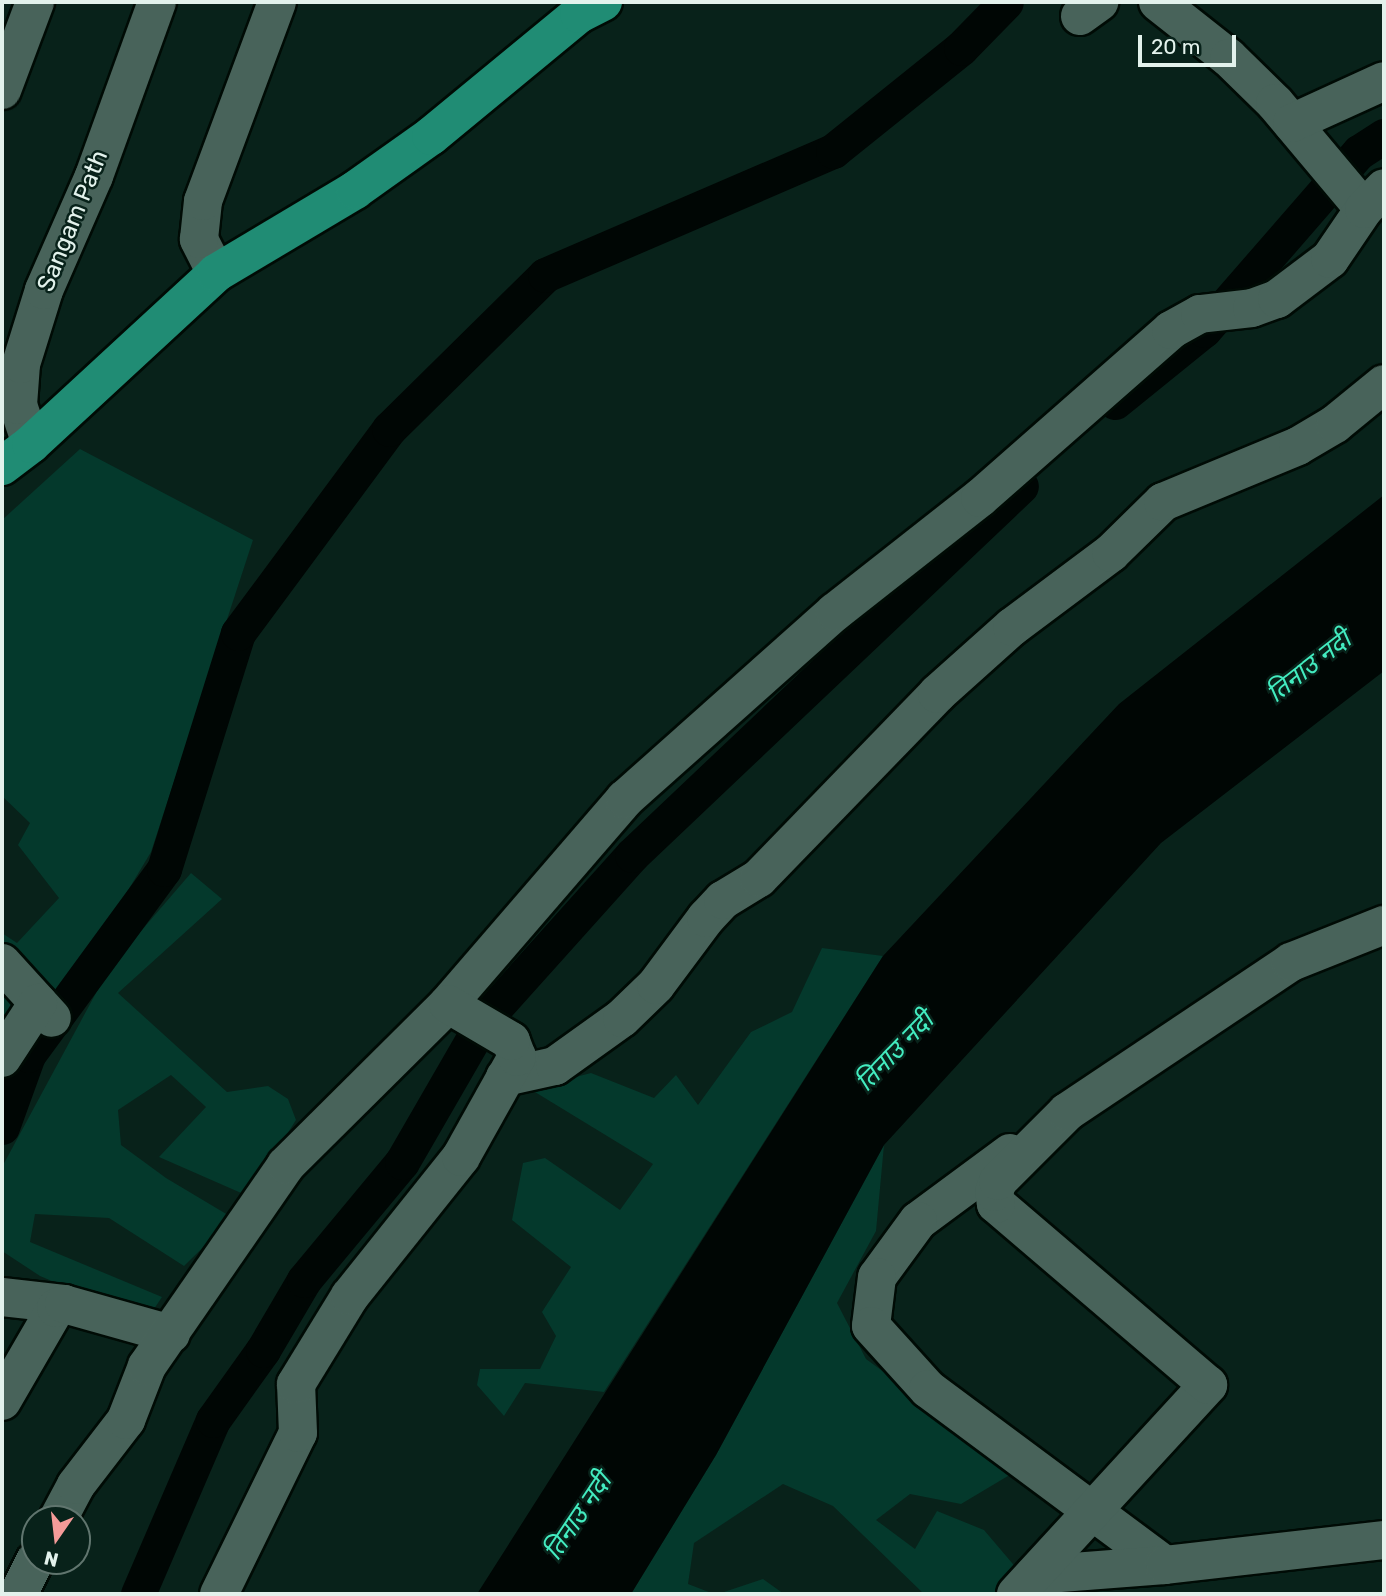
<!DOCTYPE html>
<meta charset="utf-8">
<style>
body{margin:0}
#map{position:relative;width:1386px;height:1596px;overflow:hidden;background:#08221a;font-family:Rubik,"Noto Sans Devanagari",sans-serif}
div>[style]{position:absolute}
.green>*{inset:0;background:#04392c}
.water>*{inset:0;background:#000604}
.canal>*{height:35px;margin:-17.5px;padding:0 17.5px;transform-origin:17.5px;border-radius:17.5px;background:#000604}
.roads{filter:drop-shadow(2px 0 #000b05) drop-shadow(-2px 0 #000b05) drop-shadow(0 2px #000b05) drop-shadow(0 -2px #000b05)}
.minor>*{height:38px;margin:-19px;padding:0 19px;transform-origin:19px;border-radius:19px;background:#48635a}
.major>*{height:38px;margin:-19px;padding:0 19px;transform-origin:19px;border-radius:19px;background:#208c74}
span{translate:-50% -50%;white-space:nowrap;text-align:center;line-height:1.15;-webkit-text-stroke:5px #08221a;paint-order:stroke}
.street-label{font-size:24px;color:#e3f2ec}
.water-label{font-size:26px;color:#43ecc0;font-style:italic}
.frame{position:absolute;inset:0;border:4px solid #e3f2ec;pointer-events:none}
.north{position:absolute;left:21px;top:1505px;width:70px;height:70px;box-sizing:border-box;background:#08221a;border:2px solid #60756e;border-radius:50%;rotate:194deg;font-size:19px;font-weight:700;line-height:28px;text-align:center;color:#e3f2ec}
.north::after{content:'';display:block;margin:auto;width:24px;height:32px;background:#f59b99;clip-path:polygon(50% 0,100% 100%,50% 72%,0 100%)}
.scale{position:absolute;left:1138px;top:35px;width:98px;height:32px;box-sizing:border-box;border:4px solid #e3f2ec;border-top:0;padding-left:9px;font-size:21px;line-height:24px;white-space:nowrap;color:#e3f2ec;-webkit-text-stroke:5px #08221a;paint-order:stroke}
</style>
<div id="map">
<div class="green">
<i style="clip-path:polygon(80px 449px,253px 540px,151px 852px,94px 947px,43px 1007px,2px 1078px,2px 933px,17px 943px,59px 898px,18px 845px,30px 823px,2px 796px,2px 520px)"></i>
<i style="clip-path:polygon(191px 873px,222px 899px,118px 993px,227px 1092px,268px 1086px,288px 1099px,296px 1120px,248px 1196px,159px 1157px,206px 1107px,171px 1075px,118px 1110px,121px 1145px,166px 1178px,233px 1218px,184px 1266px,109px 1218px,35px 1214px,30px 1242px,162px 1297px,146px 1321px,40px 1276px,2px 1251px,2px 1167px,110px 967px)"></i>
<i style="clip-path:polygon(822px 948px,883px 956px,604px 1392px,525px 1383px,504px 1416px,477px 1385px,480px 1369px,540px 1369px,556px 1336px,542px 1312px,571px 1267px,512px 1220px,523px 1163px,545px 1158px,620px 1210px,653px 1164px,530px 1089px,591px 1073px,654px 1098px,676px 1075px,698px 1105px,751px 1032px,792px 1012px)"></i>
<i style="clip-path:polygon(884px 1145px,876px 1231px,837px 1303px,866px 1359px,1018px 1470px,961px 1504px,910px 1494px,876px 1520px,915px 1549px,937px 1511px,984px 1530px,1018px 1570px,998px 1594px,924px 1594px,833px 1506px,783px 1484px,694px 1543px,688px 1584px,714px 1594px,631px 1594px,716px 1455px)"></i>
<i style="clip-path:polygon(763px 1579px,784px 1594px,718px 1594px)"></i>
</div>
<div class="water">
<i style="clip-path:polygon(1384px 495px,1384px 671px,1161px 843px,884px 1145px,716px 1455px,631px 1594px,477px 1594px,883px 956px,1119px 704px)"></i>
</div>
<div class="canal">
<i style="left:1115px;top:402px;width:114px;rotate:-39deg"></i>
<i style="left:1204px;top:330px;width:236px;rotate:-49deg"></i>
<i style="left:1359px;top:152px;width:30px;rotate:-33deg"></i>
<i style="left:2px;top:1127px;width:77px;rotate:-70.1deg"></i>
<i style="left:28px;top:1055px;width:230px;rotate:-53.8deg"></i>
<i style="left:164px;top:869px;width:247px;rotate:-72.6deg"></i>
<i style="left:238px;top:633px;width:254px;rotate:-53.5deg"></i>
<i style="left:389px;top:429px;width:219px;rotate:-44.6deg"></i>
<i style="left:545px;top:275px;width:314px;rotate:-23.3deg"></i>
<i style="left:833px;top:151px;width:164px;rotate:-38.8deg"></i>
<i style="left:961px;top:48px;width:64px;rotate:-45.6deg"></i>
<i style="left:138px;top:1594px;width:189px;rotate:-66.7deg"></i>
<i style="left:213px;top:1420px;width:86px;rotate:-54.5deg"></i>
<i style="left:263px;top:1350px;width:81px;rotate:-59.6deg"></i>
<i style="left:304px;top:1280px;width:153px;rotate:-50.3deg"></i>
<i style="left:402px;top:1162px;width:164px;rotate:-60deg"></i>
<i style="left:484px;top:1020px;width:222px;rotate:-48.1deg"></i>
<i style="left:632px;top:855px;width:536px;rotate:-43.49deg"></i>
</div>
<div class="roads">
<div class="minor">
<i style="left:1158px;top:2px;width:90px;rotate:38.3deg"></i>
<i style="left:1229px;top:58px;width:64px;rotate:44.4deg"></i>
<i style="left:1275px;top:103px;width:138px;rotate:50deg"></i>
<i style="left:1080px;top:16px;width:24px;rotate:-36deg"></i>
<i style="left:2px;top:90px;width:94px;rotate:-69.4deg"></i>
<i style="left:1292px;top:123px;width:101px;rotate:-24.5deg"></i>
<i style="left:216px;top:273px;width:38px;rotate:-117deg"></i>
<i style="left:199px;top:239px;width:38px;rotate:-84deg"></i>
<i style="left:203px;top:201px;width:212px;rotate:-69.6deg"></i>
<i style="left:31px;top:444px;width:41px;rotate:-108.4deg"></i>
<i style="left:18px;top:405px;width:41px;rotate:-85.8deg"></i>
<i style="left:21px;top:364px;width:77px;rotate:-72.7deg"></i>
<i style="left:44px;top:290px;width:124px;rotate:-66.3deg"></i>
<i style="left:94px;top:176px;width:185px;rotate:-70.1deg"></i>
<i style="left:2px;top:963px;width:74px;rotate:47.7deg"></i>
<i style="left:2px;top:1058px;width:66px;rotate:-56.8deg"></i>
<i style="left:505px;top:1077px;width:51px;rotate:-12.4deg"></i>
<i style="left:555px;top:1066px;width:82px;rotate:-35.6deg"></i>
<i style="left:622px;top:1018px;width:47px;rotate:-44.1deg"></i>
<i style="left:656px;top:985px;width:84px;rotate:-53.3deg"></i>
<i style="left:706px;top:918px;width:25px;rotate:-47deg"></i>
<i style="left:723px;top:900px;width:42px;rotate:-31.4deg"></i>
<i style="left:759px;top:878px;width:256px;rotate:-45.9deg"></i>
<i style="left:937px;top:694px;width:101px;rotate:-41.8deg"></i>
<i style="left:1012px;top:627px;width:124px;rotate:-36.8deg"></i>
<i style="left:1111px;top:553px;width:73px;rotate:-44.4deg"></i>
<i style="left:1163px;top:502px;width:146px;rotate:-22.5deg"></i>
<i style="left:1298px;top:446px;width:43px;rotate:-30.7deg"></i>
<i style="left:1335px;top:424px;width:63px;rotate:-39.2deg"></i>
<i style="left:1010px;top:1153px;width:114px;rotate:143.5deg"></i>
<i style="left:918px;top:1221px;width:69px;rotate:126.2deg"></i>
<i style="left:877px;top:1277px;width:49px;rotate:97deg"></i>
<i style="left:871px;top:1326px;width:85px;rotate:47.9deg"></i>
<i style="left:928px;top:1389px;width:295px;rotate:36.6deg"></i>
<i style="left:2px;top:1297px;width:62px;rotate:6.4deg"></i>
<i style="left:2px;top:1401px;width:108px;rotate:-59.9deg"></i>
<i style="left:56px;top:1308px;width:9px;rotate:-27deg"></i>
<i style="left:64px;top:1304px;width:111px;rotate:15.7deg"></i>
<i style="left:58px;top:1519px;width:38px;rotate:-62deg"></i>
<i style="left:76px;top:1485px;width:82px;rotate:-52.4deg"></i>
<i style="left:126px;top:1420px;width:58px;rotate:-68.7deg"></i>
<i style="left:147px;top:1366px;width:244px;rotate:-55.3deg"></i>
<i style="left:286px;top:1165px;width:228px;rotate:-44.8deg"></i>
<i style="left:448px;top:1004px;width:271px;rotate:-49.2deg"></i>
<i style="left:625px;top:799px;width:281px;rotate:-41.7deg"></i>
<i style="left:835px;top:612px;width:184px;rotate:-38.2deg"></i>
<i style="left:980px;top:498px;width:254px;rotate:-41.3deg"></i>
<i style="left:1171px;top:330px;width:33px;rotate:-29deg"></i>
<i style="left:1200px;top:314px;width:52px;rotate:-6.6deg"></i>
<i style="left:1252px;top:308px;width:27px;rotate:-20deg"></i>
<i style="left:1277px;top:299px;width:66px;rotate:-37deg"></i>
<i style="left:1330px;top:259px;width:60px;rotate:-55.8deg"></i>
<i style="left:1364px;top:209px;width:29px;rotate:-46deg"></i>
<i style="left:1034px;top:1575px;width:131px;rotate:-4.4deg"></i>
<i style="left:1165px;top:1565px;width:220px;rotate:-6.5deg"></i>
<i style="left:18px;top:1594px;width:37px;rotate:-63deg"></i>
<i style="left:219px;top:1594px;width:179px;rotate:-63.9deg"></i>
<i style="left:298px;top:1433px;width:49px;rotate:-92.3deg"></i>
<i style="left:296px;top:1384px;width:103px;rotate:-58.5deg"></i>
<i style="left:350px;top:1296px;width:178px;rotate:-51.4deg"></i>
<i style="left:461px;top:1157px;width:115px;rotate:-60.8deg"></i>
<i style="left:517px;top:1057px;width:17px;rotate:-111deg"></i>
<i style="left:511px;top:1041px;width:73px;rotate:-149.6deg"></i>
<i style="left:1016px;top:1594px;width:284px;rotate:-47.4deg"></i>
<i style="left:1208px;top:1385px;width:279px;rotate:-139.5deg"></i>
<i style="left:996px;top:1204px;width:12px;rotate:-99deg"></i>
<i style="left:994px;top:1192px;width:12px;rotate:-70deg"></i>
<i style="left:998px;top:1181px;width:98px;rotate:-45deg"></i>
<i style="left:1067px;top:1112px;width:270px;rotate:-33.8deg"></i>
<i style="left:1291px;top:962px;width:100px;rotate:-21.7deg"></i>
</div>
<div class="major">
<i style="left:2px;top:466px;width:36px;rotate:-37deg"></i>
<i style="left:31px;top:444px;width:252px;rotate:-42.7deg"></i>
<i style="left:216px;top:273px;width:162px;rotate:-30.8deg"></i>
<i style="left:355px;top:190px;width:93px;rotate:-35.4deg"></i>
<i style="left:431px;top:136px;width:192px;rotate:-39.5deg"></i>
<i style="left:579px;top:14px;width:27px;rotate:-27deg"></i>
</div>
</div>
<div class="street-label">
<span style="left:73px;top:221px;rotate:-68deg">Sangam Path</span>
</div>
<div class="water-label">
<span style="left:1309px;top:667px;rotate:-38deg">तिनाउ नदी</span>
<span style="left:895px;top:1052px;rotate:-46deg">तिनाउ नदी</span>
<span style="left:578px;top:1517px;rotate:-56deg">तिनाउ नदी</span>
</div>
<div class="frame"></div>
<div class="north">N</div>
<div class="scale">20 m</div>
</div>
